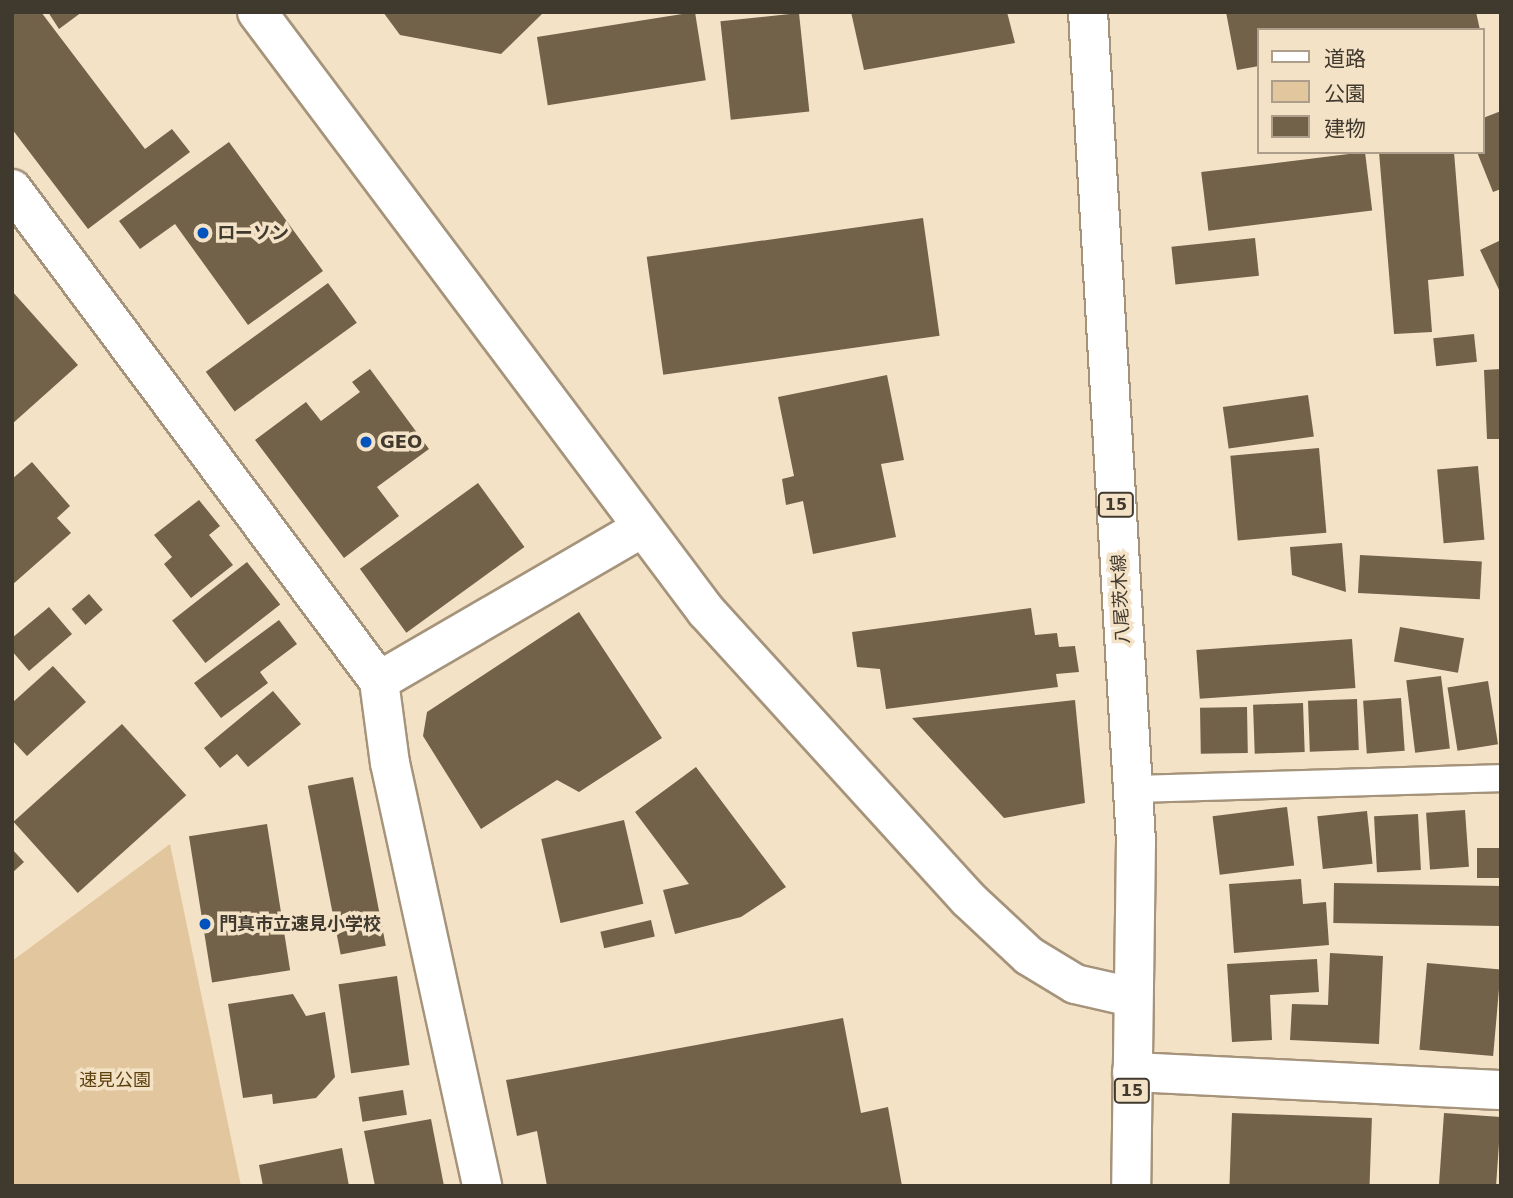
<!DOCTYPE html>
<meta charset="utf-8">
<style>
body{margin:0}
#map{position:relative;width:1513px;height:1198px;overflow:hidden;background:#f4e2c7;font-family:"DejaVu Sans","Noto Sans JP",sans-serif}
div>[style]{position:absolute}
.green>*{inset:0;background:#e2c79e}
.building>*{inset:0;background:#72624a;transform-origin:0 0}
.roads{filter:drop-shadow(2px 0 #a5947b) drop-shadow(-2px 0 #a5947b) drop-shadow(0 2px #a5947b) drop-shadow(0 -2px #a5947b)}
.lane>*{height:26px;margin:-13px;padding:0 13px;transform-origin:13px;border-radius:13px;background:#fff}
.street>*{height:38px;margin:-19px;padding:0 19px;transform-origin:19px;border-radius:19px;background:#fff}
.secondary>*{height:38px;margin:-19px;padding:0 19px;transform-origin:19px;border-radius:19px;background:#fff}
.primary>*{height:38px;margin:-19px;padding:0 19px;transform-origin:19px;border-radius:19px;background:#fff}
.dots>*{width:19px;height:19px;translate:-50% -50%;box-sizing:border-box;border:4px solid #f4e2c7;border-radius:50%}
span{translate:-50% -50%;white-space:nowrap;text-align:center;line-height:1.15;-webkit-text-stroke:7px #f4e2c7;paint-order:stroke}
.shield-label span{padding:2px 5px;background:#f4e2c7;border:2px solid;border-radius:5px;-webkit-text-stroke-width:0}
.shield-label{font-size:16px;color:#40392e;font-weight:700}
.poi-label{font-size:18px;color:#40392e;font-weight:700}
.left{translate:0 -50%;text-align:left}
.street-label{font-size:18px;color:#40392e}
.park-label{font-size:18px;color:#5c410d}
.frame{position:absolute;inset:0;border:14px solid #40392e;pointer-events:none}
.legend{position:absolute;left:1257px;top:28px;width:228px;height:126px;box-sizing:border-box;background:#f4e2c7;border:2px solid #ac9e8a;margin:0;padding:9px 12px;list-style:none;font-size:21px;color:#40392e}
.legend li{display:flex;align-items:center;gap:14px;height:35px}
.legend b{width:35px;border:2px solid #ac9e8a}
</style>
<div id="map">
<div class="green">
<i style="clip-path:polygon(170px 844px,241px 1186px,12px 1186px,12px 961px)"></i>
</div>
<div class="building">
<i style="clip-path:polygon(12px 12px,41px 12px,145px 149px,172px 129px,190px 152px,88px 229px,12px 129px)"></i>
<i style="clip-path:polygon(48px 12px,82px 12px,59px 29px)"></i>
<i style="clip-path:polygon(383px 12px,544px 12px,501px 54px,400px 35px)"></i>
<i style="left:695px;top:12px;width:69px;height:160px;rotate:81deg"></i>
<i style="clip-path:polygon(851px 12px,1007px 12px,1015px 43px,864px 70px)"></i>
<i style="clip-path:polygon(1226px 12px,1476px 12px,1480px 30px,1259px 30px,1259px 66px,1237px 70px)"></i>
<i style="left:799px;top:13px;width:99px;height:79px;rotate:84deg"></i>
<i style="clip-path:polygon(1501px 111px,1501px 189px,1493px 192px,1477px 152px,1483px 152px,1483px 118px)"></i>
<i style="clip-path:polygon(229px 142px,323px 271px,248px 325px,175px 224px,140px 249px,119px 221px)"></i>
<i style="left:1365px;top:152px;width:59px;height:165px;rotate:83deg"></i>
<i style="clip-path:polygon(1379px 152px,1454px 152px,1464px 276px,1428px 280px,1432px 332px,1394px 334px)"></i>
<i style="left:923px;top:218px;width:119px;height:279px;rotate:82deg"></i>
<i style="left:1255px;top:238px;width:38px;height:84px;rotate:84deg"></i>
<i style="clip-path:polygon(1501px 240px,1501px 294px,1480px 250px)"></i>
<i style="left:328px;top:283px;width:49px;height:151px;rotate:54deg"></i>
<i style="clip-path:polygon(12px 291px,78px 365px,12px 424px)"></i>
<i style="left:1474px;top:334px;width:28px;height:41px;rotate:84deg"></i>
<i style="clip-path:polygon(370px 369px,429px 449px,377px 487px,399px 516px,344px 558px,255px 440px,306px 402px,321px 421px,360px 392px,352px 382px)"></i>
<i style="clip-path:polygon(1501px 369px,1501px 439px,1487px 439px,1484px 370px)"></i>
<i style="clip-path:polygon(887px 375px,904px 460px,881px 464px,896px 537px,813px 554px,803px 501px,786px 505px,782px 479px,794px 476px,778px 397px)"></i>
<i style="left:1308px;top:395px;width:42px;height:86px;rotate:82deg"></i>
<i style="left:1319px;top:448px;width:85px;height:89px;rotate:85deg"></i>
<i style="clip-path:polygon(32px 462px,70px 506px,57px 518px,71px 533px,12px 585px,12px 479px)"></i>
<i style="left:1478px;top:466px;width:74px;height:41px;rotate:85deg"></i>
<i style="left:478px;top:483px;width:79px;height:146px;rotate:54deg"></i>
<i style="clip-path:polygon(199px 500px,220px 526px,209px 535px,233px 565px,191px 598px,164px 564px,172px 557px,154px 535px)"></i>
<i style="clip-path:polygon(1342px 543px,1346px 592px,1292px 575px,1290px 547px)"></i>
<i style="left:1360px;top:555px;width:122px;height:38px;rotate:3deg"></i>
<i style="left:247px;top:562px;width:54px;height:95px;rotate:52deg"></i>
<i style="left:89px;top:594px;width:21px;height:23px;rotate:49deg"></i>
<i style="clip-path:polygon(49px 607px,72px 634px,29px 671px,12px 651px,12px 638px)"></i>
<i style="clip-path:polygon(1031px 608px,1035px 635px,1057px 633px,1059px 647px,1075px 646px,1079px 672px,1056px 674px,1058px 687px,886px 709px,880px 669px,857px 667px,852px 632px)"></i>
<i style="clip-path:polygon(579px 612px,662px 738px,579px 792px,557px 780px,481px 829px,423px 736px,427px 712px)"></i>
<i style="clip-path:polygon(279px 620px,297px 644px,260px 672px,268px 683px,221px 718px,194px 683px)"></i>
<i style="left:1400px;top:627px;width:65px;height:35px;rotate:10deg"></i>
<i style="left:1352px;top:639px;width:49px;height:156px;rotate:86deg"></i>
<i style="clip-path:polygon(53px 666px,86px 702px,27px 756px,12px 740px,12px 703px)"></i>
<i style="left:1441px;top:676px;width:73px;height:35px;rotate:83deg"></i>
<i style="left:1488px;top:681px;width:64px;height:41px;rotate:81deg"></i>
<i style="clip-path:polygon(273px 691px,301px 724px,248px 767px,237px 754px,220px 768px,204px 748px)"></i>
<i style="left:1401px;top:698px;width:53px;height:38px;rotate:86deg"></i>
<i style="left:1357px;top:699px;width:51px;height:49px;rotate:88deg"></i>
<i style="clip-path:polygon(1075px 700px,1085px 803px,1004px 818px,912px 718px)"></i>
<i style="left:1303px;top:703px;width:49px;height:50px;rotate:88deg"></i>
<i style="left:1247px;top:707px;width:46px;height:47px;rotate:89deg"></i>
<i style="left:122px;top:724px;width:96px;height:146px;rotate:48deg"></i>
<i style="clip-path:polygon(696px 767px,786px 887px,741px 917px,675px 934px,663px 890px,689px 884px,635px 812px)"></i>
<i style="left:353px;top:777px;width:172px;height:46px;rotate:79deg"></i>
<i style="left:1287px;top:807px;width:59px;height:75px;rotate:83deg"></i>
<i style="left:1465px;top:810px;width:57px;height:39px;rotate:86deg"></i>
<i style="left:1367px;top:811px;width:53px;height:50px;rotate:84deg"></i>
<i style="left:1418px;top:814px;width:56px;height:44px;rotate:87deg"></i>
<i style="left:624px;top:820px;width:86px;height:85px;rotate:77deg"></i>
<i style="left:267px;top:824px;width:148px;height:79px;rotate:81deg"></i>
<i style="left:1501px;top:848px;width:30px;height:24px;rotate:90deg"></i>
<i style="clip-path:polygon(12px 849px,24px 862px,12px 873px)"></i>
<i style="clip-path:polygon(1301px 879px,1303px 904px,1326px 902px,1329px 945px,1234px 953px,1229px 884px)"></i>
<i style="left:1334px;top:883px;width:167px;height:40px;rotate:1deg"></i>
<i style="left:651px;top:920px;width:17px;height:52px;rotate:77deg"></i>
<i style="clip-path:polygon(1330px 953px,1383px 956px,1379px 1044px,1290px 1040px,1292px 1004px,1328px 1005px)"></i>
<i style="clip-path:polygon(1317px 959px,1319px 992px,1270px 995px,1272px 1040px,1232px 1042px,1227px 964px)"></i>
<i style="left:1427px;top:963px;width:74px;height:87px;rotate:5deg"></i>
<i style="left:397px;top:976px;width:90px;height:59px;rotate:82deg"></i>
<i style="clip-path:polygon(293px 994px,306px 1016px,325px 1012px,335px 1077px,316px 1098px,273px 1104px,272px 1094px,243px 1098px,228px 1004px)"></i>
<i style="clip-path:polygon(843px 1018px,861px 1113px,888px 1107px,902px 1186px,547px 1186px,537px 1131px,517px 1136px,506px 1080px)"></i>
<i style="left:403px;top:1090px;width:25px;height:45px;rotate:81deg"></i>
<i style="left:1232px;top:1113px;width:140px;height:73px;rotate:2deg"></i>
<i style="left:1444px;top:1113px;width:57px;height:73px;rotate:4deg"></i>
<i style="clip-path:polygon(431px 1119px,444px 1186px,375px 1186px,364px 1131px)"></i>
<i style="clip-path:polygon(342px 1148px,349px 1186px,263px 1186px,259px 1165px)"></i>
</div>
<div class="roads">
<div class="lane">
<i style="left:1132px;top:789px;width:369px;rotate:-1.7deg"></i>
</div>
<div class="street">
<i style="left:12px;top:189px;width:614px;rotate:53.28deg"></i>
<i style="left:379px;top:681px;width:83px;rotate:82.4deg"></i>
<i style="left:390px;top:763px;width:433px;rotate:77.7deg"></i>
<i style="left:379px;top:681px;width:302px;rotate:-30.2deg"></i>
<i style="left:1132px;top:1072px;width:369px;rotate:2.8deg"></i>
</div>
<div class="secondary">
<i style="left:257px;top:12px;width:749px;rotate:53.15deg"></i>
<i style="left:706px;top:611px;width:389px;rotate:47.7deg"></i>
<i style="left:968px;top:899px;width:83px;rotate:43.1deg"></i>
<i style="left:1029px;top:956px;width:54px;rotate:31.3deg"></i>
<i style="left:1075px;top:984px;width:58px;rotate:12.8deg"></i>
</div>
<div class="primary">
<i style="left:1088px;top:12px;width:831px;rotate:86.69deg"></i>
<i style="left:1136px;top:842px;width:344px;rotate:90.8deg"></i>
</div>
</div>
<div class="dots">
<i style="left:203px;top:233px;background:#0053bd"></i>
<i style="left:366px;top:442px;background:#0053bd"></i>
<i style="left:205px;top:924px;background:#0053bd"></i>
</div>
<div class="shield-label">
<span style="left:1116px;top:505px">15</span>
<span style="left:1132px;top:1091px">15</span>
</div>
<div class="poi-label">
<span class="left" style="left:217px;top:233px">ローソン</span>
<span class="left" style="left:380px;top:442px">GEO</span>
<span class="left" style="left:219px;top:924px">門真市立速見小学校</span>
</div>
<div class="street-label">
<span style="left:1121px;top:599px;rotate:-93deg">八尾茨木線</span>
</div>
<div class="park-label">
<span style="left:115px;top:1080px">速見公園</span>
</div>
<div class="frame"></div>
<ul class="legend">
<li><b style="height:9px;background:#fff"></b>道路</li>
<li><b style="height:19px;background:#e2c79e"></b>公園</li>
<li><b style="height:19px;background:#72624a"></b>建物</li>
</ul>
</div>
